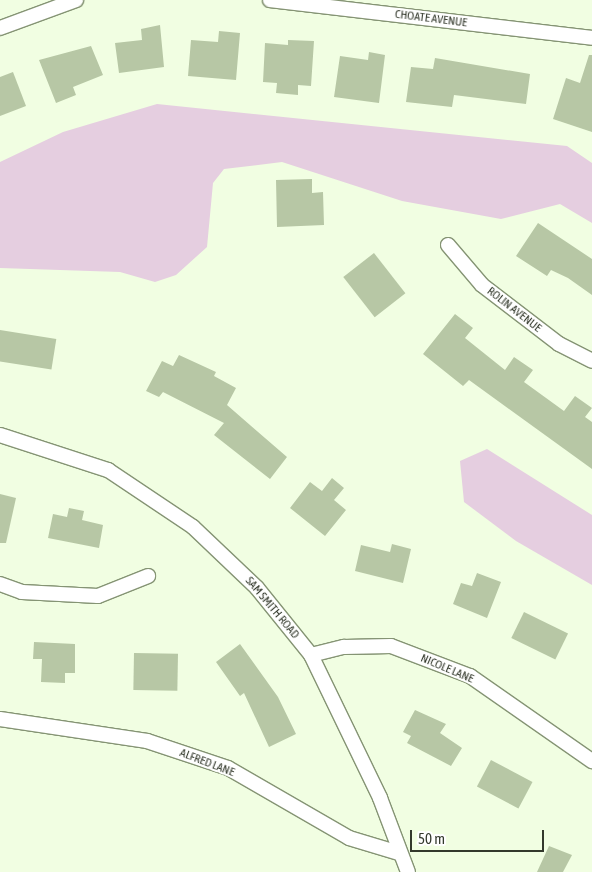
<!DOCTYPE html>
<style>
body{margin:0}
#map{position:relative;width:592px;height:872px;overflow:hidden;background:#f1fee2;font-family:"Asap Condensed",sans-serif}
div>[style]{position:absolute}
.green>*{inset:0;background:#e5cee0}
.building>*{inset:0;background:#b7c7a5;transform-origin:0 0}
.roads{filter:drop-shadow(1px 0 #859474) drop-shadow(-1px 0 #859474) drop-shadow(0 1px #859474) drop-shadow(0 -1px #859474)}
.minor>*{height:14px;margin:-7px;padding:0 7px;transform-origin:7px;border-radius:7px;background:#fff}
span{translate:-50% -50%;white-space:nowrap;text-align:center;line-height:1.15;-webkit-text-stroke:4px #fff;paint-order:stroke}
.street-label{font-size:12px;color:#33392c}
.scale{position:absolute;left:410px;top:830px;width:134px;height:22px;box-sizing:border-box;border:2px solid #33392c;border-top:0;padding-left:6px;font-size:15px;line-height:18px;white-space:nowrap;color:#33392c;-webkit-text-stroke:4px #fff;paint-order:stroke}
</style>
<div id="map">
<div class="green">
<i style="clip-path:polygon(157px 104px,567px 146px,592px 163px,592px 223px,560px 204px,501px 219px,402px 201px,282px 162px,224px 169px,213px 183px,207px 247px,176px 275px,155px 282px,120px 272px,0 268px,0 162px,63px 132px)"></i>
<i style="clip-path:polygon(487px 449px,592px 515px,592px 585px,516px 541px,464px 502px,460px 461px)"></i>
</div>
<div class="building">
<i style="clip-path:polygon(160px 25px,164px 67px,119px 73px,115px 43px,142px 40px,141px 29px)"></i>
<i style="clip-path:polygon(219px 31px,240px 33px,236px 80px,188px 76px,191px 40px,218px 42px)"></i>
<i style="clip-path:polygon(288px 40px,314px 41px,311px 86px,298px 85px,298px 95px,276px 93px,277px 83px,263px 82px,265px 43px,288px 45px)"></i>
<i style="clip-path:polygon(91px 46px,103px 75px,73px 87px,76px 95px,56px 103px,39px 60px)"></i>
<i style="clip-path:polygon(369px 52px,385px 55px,379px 103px,334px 97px,340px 56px,368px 60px)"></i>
<i style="clip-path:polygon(589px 55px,592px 55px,592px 132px,553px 119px,566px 78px,580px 83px)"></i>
<i style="clip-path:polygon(435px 58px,530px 74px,526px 104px,454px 95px,452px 107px,406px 102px,411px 67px,433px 69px)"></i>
<i style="clip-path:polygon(13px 72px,26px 106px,0 116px,0 77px)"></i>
<i style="clip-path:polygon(312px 179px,312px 193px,323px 192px,324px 225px,277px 227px,276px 180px)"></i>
<i style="clip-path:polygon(538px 223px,592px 259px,592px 295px,568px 278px,551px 270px,547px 276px,516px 256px)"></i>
<i style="left:374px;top:253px;width:51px;height:39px;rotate:52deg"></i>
<i style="clip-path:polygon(455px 314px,473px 328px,465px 338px,505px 370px,514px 357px,533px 370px,524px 382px,564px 411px,575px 396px,592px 408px,585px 417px,592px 422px,592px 469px,469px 380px,463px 386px,423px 354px)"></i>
<i style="left:0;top:330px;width:57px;height:31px;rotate:9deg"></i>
<i style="clip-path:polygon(179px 355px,216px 372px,214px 376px,236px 388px,227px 405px,287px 457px,270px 479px,214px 435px,224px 423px,163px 392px,159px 397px,146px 391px,162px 361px,173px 366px)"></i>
<i style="clip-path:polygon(332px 478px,344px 488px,334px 500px,346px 510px,325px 536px,290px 508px,310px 482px,322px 491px)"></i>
<i style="clip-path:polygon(0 494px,16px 498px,6px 543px,0 543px)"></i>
<i style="clip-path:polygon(69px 508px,84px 511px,82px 520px,103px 525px,99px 548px,48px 538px,53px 514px,67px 517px)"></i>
<i style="clip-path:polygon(392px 544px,411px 549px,403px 583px,355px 571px,361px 545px,390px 552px)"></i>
<i style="clip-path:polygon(477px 573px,501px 582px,487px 618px,453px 604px,461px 583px,472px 586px)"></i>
<i style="left:524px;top:612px;width:49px;height:29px;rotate:26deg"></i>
<i style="clip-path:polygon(34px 642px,75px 644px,75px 673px,65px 673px,65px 683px,41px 682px,42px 659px,33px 659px)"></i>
<i style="clip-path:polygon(240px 644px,278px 697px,296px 734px,269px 747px,244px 693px,240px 696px,216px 662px)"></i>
<i style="left:134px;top:653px;width:44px;height:37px;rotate:1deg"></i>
<i style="clip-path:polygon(415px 710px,446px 724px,440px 733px,462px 748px,451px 766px,407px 743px,411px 736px,403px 732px)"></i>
<i style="left:491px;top:760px;width:47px;height:30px;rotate:28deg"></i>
<i style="clip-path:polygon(549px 846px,572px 855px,563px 872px,537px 872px)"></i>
</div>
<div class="roads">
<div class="minor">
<i style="left:270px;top:0;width:324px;rotate:6.7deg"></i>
<i style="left:0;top:28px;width:81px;rotate:-20.2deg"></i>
<i style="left:448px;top:245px;width:52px;rotate:49.6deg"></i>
<i style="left:482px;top:285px;width:97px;rotate:37.5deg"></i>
<i style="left:559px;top:344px;width:37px;rotate:27deg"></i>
<i style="left:0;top:435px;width:114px;rotate:18deg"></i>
<i style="left:108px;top:470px;width:102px;rotate:33.8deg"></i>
<i style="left:193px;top:527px;width:88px;rotate:43.6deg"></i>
<i style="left:257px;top:588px;width:86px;rotate:51.1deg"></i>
<i style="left:311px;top:655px;width:159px;rotate:64.2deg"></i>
<i style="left:380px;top:798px;width:79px;rotate:69.3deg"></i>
<i style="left:0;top:584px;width:23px;rotate:20deg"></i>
<i style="left:22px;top:592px;width:76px;rotate:3deg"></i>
<i style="left:98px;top:596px;width:54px;rotate:-21.8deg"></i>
<i style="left:311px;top:655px;width:34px;rotate:-14deg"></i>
<i style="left:344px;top:647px;width:47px;rotate:-1.2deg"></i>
<i style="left:391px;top:646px;width:85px;rotate:20.8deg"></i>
<i style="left:470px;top:676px;width:149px;rotate:34.9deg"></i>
<i style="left:0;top:719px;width:149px;rotate:8.5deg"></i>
<i style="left:147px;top:741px;width:85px;rotate:18.4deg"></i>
<i style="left:228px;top:768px;width:140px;rotate:30deg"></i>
<i style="left:349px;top:838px;width:52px;rotate:16.7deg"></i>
</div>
</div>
<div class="street-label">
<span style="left:431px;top:19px;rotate:7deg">CHOATE AVENUE</span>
<span style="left:514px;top:310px;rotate:38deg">ROLIN AVENUE</span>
<span style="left:272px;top:608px;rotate:50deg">SAM SMITH ROAD</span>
<span style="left:447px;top:669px;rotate:23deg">NICOLE LANE</span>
<span style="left:207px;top:763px;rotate:21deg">ALFRED LANE</span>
</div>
<div class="scale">50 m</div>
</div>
